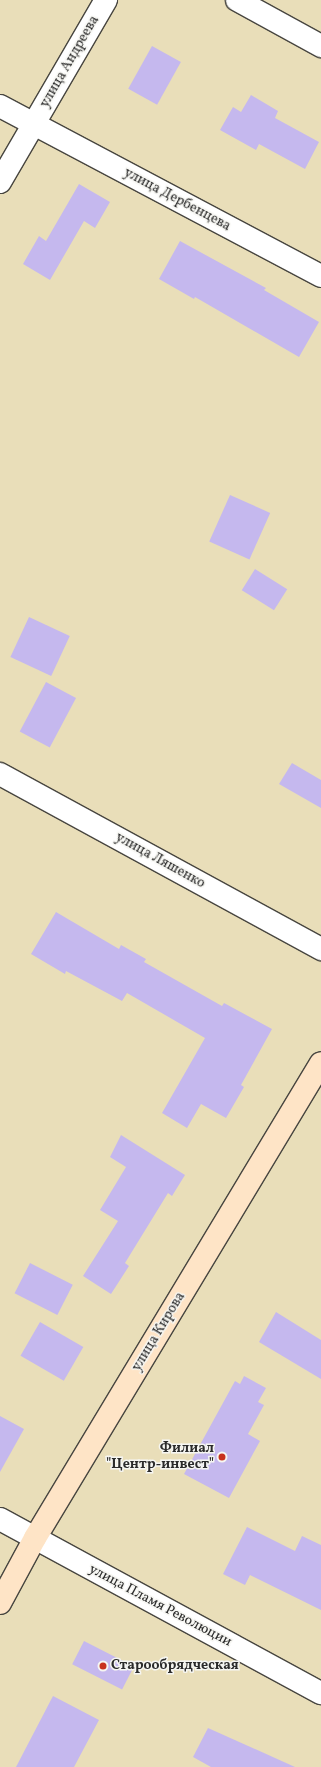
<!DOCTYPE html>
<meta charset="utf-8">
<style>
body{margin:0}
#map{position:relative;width:321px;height:1767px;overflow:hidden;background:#e9deb9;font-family:Vollkorn,serif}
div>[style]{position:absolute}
.building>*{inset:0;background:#c5b8ee;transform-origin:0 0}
.roads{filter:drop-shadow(1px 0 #484640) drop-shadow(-1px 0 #484640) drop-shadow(0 1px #484640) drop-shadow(0 -1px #484640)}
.minor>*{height:22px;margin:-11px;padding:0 11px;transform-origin:11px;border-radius:11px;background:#fff}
.tertiary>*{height:22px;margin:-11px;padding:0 11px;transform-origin:11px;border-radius:11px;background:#fff}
.secondary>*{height:22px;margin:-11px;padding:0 11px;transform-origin:11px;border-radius:11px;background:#fee4c6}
.dots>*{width:11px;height:11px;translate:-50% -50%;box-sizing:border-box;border:2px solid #f6f6f2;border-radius:50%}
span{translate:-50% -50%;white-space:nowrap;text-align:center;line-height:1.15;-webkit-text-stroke:3px #f6f6f2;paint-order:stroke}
.street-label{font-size:14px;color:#2b2b2b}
.poi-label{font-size:14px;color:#2b2b2b;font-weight:700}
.right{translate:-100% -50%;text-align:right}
.left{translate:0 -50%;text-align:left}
</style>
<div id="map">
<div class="building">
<i style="left:152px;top:46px;width:33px;height:49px;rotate:29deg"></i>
<i style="clip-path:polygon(251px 95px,278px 111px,275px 118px,319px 142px,305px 169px,259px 144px,256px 150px,220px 130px,233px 107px,241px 112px)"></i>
<i style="clip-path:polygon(79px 184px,110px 202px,95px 228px,84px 221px,50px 280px,23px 264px,39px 236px,46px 241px)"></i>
<i style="clip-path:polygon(180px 241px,266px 288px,264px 290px,319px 322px,299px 357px,195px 297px,194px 299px,159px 279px)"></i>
<i style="left:230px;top:495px;width:44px;height:51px;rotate:24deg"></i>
<i style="left:255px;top:569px;width:38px;height:25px;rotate:32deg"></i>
<i style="left:29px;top:617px;width:45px;height:44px;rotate:25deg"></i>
<i style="left:46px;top:682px;width:34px;height:56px;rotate:28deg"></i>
<i style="clip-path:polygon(292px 763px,321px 780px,321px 808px,279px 784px)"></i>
<i style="clip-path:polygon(56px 912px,119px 949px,121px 945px,146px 959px,144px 962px,222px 1006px,224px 1003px,272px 1029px,241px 1085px,244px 1087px,226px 1118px,201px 1104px,187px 1128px,162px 1113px,205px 1038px,127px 993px,122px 1001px,66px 971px,65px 974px,31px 954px)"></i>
<i style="clip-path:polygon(121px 1135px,185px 1175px,172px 1196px,168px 1193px,125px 1263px,129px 1266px,111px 1294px,83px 1276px,118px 1221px,100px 1210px,126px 1167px,110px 1157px)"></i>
<i style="left:30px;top:1263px;width:48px;height:34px;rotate:27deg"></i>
<i style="clip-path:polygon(276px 1312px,321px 1340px,321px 1379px,259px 1342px)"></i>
<i style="left:40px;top:1322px;width:50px;height:39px;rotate:30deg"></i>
<i style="clip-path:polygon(244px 1376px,266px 1388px,258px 1402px,264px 1405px,248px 1434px,260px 1441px,229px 1498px,184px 1474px,235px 1381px,240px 1384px)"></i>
<i style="clip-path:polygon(0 1416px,24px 1429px,0 1472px)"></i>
<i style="clip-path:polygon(247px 1527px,295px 1551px,302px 1536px,321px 1545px,321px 1610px,250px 1575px,245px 1585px,223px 1574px)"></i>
<i style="left:84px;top:1641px;width:56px;height:26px;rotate:27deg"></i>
<i style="clip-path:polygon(53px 1696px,99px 1720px,74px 1767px,16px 1767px)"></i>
<i style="clip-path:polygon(208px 1728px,295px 1767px,211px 1767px,193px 1757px)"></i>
</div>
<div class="roads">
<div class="minor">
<i style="left:237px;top:0;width:96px;rotate:28.7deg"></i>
<i style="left:0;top:106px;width:363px;rotate:27.9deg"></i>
<i style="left:0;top:182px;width:211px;rotate:-59.8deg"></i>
<i style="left:0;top:774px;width:366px;rotate:28.6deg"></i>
</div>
<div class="tertiary">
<i style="left:0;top:1519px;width:365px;rotate:28.5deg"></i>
</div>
<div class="secondary">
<i style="left:0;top:1603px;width:74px;rotate:-61.7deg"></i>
<i style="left:35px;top:1538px;width:554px;rotate:-58.95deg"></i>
</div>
</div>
<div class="dots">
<i style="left:222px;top:1457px;background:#c8321e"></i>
<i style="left:103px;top:1666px;background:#c8321e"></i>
</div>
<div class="street-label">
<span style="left:70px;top:62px;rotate:-60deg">улица Андреева</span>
<span style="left:177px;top:200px;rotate:28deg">улица Дербенцева</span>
<span style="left:160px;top:861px;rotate:29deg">улица Ляшенко</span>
<span style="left:159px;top:1332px;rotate:-59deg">улица Кирова</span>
<span style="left:160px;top:1606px;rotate:28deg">улица Пламя Революции</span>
</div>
<div class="poi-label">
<span class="right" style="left:214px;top:1457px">Филиал<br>"Центр-инвест"</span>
<span class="left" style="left:111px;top:1666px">Старообрядческая</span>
</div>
</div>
